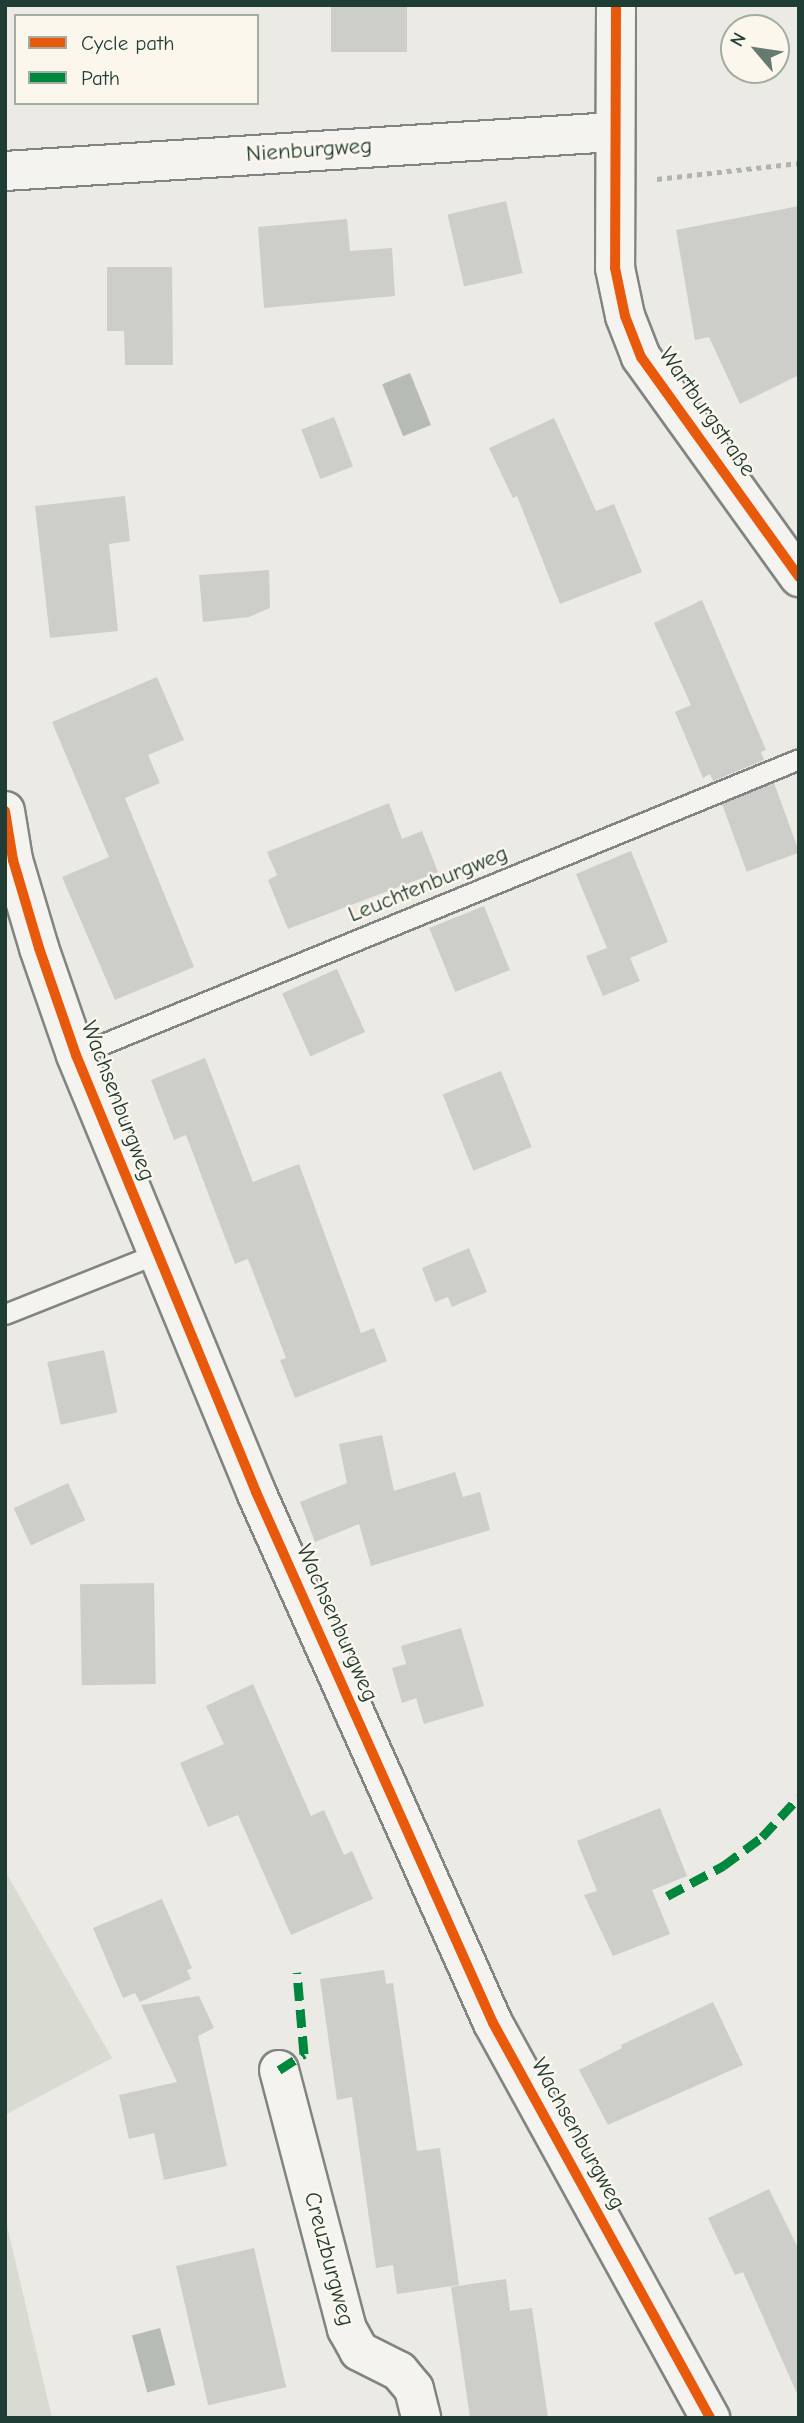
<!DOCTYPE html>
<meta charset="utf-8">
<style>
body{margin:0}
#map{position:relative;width:804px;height:2423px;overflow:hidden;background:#ebeae4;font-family:"Comic Neue",sans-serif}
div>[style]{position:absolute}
.green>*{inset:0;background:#d9dbd2}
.water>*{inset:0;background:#b6bcb4;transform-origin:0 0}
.building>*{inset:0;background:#cdceca;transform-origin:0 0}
.path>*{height:4.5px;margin-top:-2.25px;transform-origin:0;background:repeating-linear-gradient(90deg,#b0b3af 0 5px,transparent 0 10px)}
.roads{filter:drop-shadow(2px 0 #808581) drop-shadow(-2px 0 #808581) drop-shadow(0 2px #808581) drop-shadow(0 -2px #808581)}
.service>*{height:19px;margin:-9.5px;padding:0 9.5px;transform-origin:9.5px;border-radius:9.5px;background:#f4f3ef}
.minor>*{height:38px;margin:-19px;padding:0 19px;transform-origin:19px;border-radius:19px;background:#f4f3ef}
.quiet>*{height:9px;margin-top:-4.5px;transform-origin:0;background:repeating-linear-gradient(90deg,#00873e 0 18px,transparent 0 27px)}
.cycleway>*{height:10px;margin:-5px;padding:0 5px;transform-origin:5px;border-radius:5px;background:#e8590c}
span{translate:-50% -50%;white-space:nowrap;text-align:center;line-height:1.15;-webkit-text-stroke:5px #fbf7ec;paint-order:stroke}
.street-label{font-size:23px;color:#1f3d34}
.frame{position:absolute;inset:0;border:7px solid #1f3d34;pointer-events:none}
.legend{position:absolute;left:14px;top:14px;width:245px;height:91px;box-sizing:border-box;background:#fbf7ec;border:2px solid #a3ada2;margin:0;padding:9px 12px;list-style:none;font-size:21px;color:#1f3d34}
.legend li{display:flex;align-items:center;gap:14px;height:35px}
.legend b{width:35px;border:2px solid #a3ada2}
.north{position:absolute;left:720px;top:14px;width:70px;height:70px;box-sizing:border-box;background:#fbf7ec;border:2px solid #a3ada2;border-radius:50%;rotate:299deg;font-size:19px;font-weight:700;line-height:28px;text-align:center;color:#1f3d34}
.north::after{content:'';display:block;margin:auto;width:24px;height:32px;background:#667a72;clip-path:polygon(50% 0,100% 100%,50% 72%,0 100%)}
</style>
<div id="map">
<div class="green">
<i style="clip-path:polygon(5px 1871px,112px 2058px,5px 2115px)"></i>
<i style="clip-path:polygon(5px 2217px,52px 2418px,5px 2418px)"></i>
</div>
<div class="water">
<i style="left:410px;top:373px;width:56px;height:30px;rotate:68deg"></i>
<i style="left:160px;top:2328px;width:59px;height:29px;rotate:75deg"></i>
</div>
<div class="building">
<i style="left:331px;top:5px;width:76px;height:47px"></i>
<i style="left:506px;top:201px;width:74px;height:60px;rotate:77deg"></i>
<i style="clip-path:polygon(799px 206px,799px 375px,740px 404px,709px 337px,695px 340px,676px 230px)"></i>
<i style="clip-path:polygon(347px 219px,350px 251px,392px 248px,395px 296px,264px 308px,258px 227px)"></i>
<i style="clip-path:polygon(107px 267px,172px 267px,173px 365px,125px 365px,124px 331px,107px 331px)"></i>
<i style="left:334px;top:417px;width:53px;height:35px;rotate:69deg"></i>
<i style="clip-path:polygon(554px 418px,596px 511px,614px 504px,642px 572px,560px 604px,517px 496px,513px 498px,489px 448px)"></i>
<i style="clip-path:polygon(125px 496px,130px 541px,109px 544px,118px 631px,50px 638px,35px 506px)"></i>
<i style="clip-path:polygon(269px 570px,270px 608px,249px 617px,203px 622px,199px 575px)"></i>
<i style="clip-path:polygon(702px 600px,766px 750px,761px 752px,764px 760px,713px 781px,710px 774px,703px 778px,675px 712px,691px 705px,654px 623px)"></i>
<i style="clip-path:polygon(157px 677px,184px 740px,148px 755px,160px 783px,125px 798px,194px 967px,115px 1000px,62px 877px,109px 857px,52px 722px)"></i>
<i style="left:774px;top:783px;width:74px;height:56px;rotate:70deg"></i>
<i style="clip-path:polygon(389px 803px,402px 839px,422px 831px,438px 872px,288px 929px,268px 880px,277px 875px,267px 852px)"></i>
<i style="clip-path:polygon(631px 851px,668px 942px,630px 958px,640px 981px,603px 996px,586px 956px,607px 948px,576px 874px)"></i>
<i style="left:484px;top:906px;width:69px;height:59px;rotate:68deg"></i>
<i style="left:337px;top:969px;width:69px;height:60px;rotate:66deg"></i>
<i style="clip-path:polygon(205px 1058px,253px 1182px,299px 1164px,361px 1333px,374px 1328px,387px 1361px,295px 1398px,280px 1360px,286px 1358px,248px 1259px,235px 1264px,186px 1135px,174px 1140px,151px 1080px)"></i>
<i style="left:501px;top:1071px;width:82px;height:63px;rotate:68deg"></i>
<i style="clip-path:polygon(469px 1248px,487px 1292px,452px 1307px,448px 1297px,435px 1302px,422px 1268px)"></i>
<i style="left:104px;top:1350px;width:64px;height:58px;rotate:78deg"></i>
<i style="clip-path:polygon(382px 1435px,394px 1491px,455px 1472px,463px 1497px,480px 1492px,490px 1530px,371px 1566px,359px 1524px,315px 1542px,300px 1502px,347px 1483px,339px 1444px)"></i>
<i style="left:68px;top:1483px;width:41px;height:60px;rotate:65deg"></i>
<i style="left:154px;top:1583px;width:101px;height:74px;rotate:89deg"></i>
<i style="clip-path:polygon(461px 1628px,484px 1706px,424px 1724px,416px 1698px,402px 1703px,392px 1668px,406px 1664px,401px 1646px)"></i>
<i style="clip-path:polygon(253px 1684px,311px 1816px,324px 1810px,344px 1855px,352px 1851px,373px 1899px,291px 1935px,238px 1815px,208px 1827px,180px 1763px,224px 1744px,206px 1706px)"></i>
<i style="clip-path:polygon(660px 1808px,687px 1876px,652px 1890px,670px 1934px,613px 1956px,584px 1895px,597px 1891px,577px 1841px)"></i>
<i style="clip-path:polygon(162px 1899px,192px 1968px,187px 1970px,191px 1979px,140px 2002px,135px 1993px,123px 1998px,93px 1928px)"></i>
<i style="clip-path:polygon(384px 1970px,386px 1984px,393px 1983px,417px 2151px,440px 2148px,459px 2285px,397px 2294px,393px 2265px,376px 2268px,352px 2097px,337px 2100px,320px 1979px)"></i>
<i style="clip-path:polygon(199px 1996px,214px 2028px,198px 2036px,227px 2166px,164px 2180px,154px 2133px,129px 2139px,119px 2095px,177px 2082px,141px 2005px)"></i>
<i style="clip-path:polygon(713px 2002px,743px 2065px,608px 2125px,579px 2070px,622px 2048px,621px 2045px)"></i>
<i style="clip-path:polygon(769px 2189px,799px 2250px,799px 2398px,743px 2272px,735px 2275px,708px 2218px)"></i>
<i style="left:254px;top:2248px;width:143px;height:80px;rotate:77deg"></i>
<i style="clip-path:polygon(506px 2279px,510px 2311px,532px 2308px,548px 2418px,470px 2418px,451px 2287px)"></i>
</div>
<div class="path">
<i style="left:657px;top:179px;width:143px;rotate:-6.4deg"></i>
</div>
<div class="roads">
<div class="service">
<i style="left:76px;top:1055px;width:781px;rotate:-22.26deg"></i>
<i style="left:5px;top:1314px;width:162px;rotate:-21.7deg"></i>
</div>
<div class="minor">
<i style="left:616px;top:5px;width:263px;rotate:90.2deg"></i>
<i style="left:615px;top:268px;width:49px;rotate:78.2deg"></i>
<i style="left:625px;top:316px;width:44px;rotate:68.7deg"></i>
<i style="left:641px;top:357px;width:271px;rotate:54.3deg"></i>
<i style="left:5px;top:171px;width:609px;rotate:-3.67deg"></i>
<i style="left:5px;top:811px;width:50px;rotate:80.7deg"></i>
<i style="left:13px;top:860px;width:92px;rotate:73.5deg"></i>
<i style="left:39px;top:948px;width:113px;rotate:70.9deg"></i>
<i style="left:76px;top:1055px;width:473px;rotate:67.6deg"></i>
<i style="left:256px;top:1492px;width:581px;rotate:65.95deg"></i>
<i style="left:493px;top:2023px;width:451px;rotate:61.2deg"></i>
<i style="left:279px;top:2070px;width:268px;rotate:75.3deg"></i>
<i style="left:347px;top:2329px;width:25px;rotate:61deg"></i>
<i style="left:359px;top:2351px;width:45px;rotate:26.6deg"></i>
<i style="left:399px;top:2371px;width:23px;rotate:50deg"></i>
<i style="left:414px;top:2389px;width:30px;rotate:76deg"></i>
</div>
</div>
<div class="quiet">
<i style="left:667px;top:1896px;width:64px;rotate:-28.2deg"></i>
<i style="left:723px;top:1866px;width:49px;rotate:-36.6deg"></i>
<i style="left:762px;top:1837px;width:54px;rotate:-47.2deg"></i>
<i style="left:279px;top:2070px;width:30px;rotate:-33deg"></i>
<i style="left:304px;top:2054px;width:82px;rotate:-94.9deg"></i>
</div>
<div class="cycleway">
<i style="left:616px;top:5px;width:263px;rotate:90.2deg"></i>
<i style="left:615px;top:268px;width:49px;rotate:78.2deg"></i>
<i style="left:625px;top:316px;width:44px;rotate:68.7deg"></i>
<i style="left:641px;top:357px;width:271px;rotate:54.3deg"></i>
<i style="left:5px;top:811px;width:50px;rotate:80.7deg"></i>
<i style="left:13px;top:860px;width:92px;rotate:73.5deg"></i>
<i style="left:39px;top:948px;width:113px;rotate:70.9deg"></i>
<i style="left:76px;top:1055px;width:473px;rotate:67.6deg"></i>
<i style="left:256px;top:1492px;width:581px;rotate:65.95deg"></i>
<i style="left:493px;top:2023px;width:451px;rotate:61.2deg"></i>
</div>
<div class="street-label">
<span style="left:309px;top:150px;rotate:-4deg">Nienburgweg</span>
<span style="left:707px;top:412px;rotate:55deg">Wartburgstraße</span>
<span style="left:428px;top:884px;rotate:-22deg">Leuchtenburgweg</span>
<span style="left:118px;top:1101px;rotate:69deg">Wachsenburgweg</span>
<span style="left:337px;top:1623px;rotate:66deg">Wachsenburgweg</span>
<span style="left:578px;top:2134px;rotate:61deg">Wachsenburgweg</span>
<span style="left:329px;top:2259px;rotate:75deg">Creuzburgweg</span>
</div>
<div class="frame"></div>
<ul class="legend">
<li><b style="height:9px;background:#e8590c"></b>Cycle path</li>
<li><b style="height:9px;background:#00873e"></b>Path</li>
</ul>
<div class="north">N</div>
</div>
